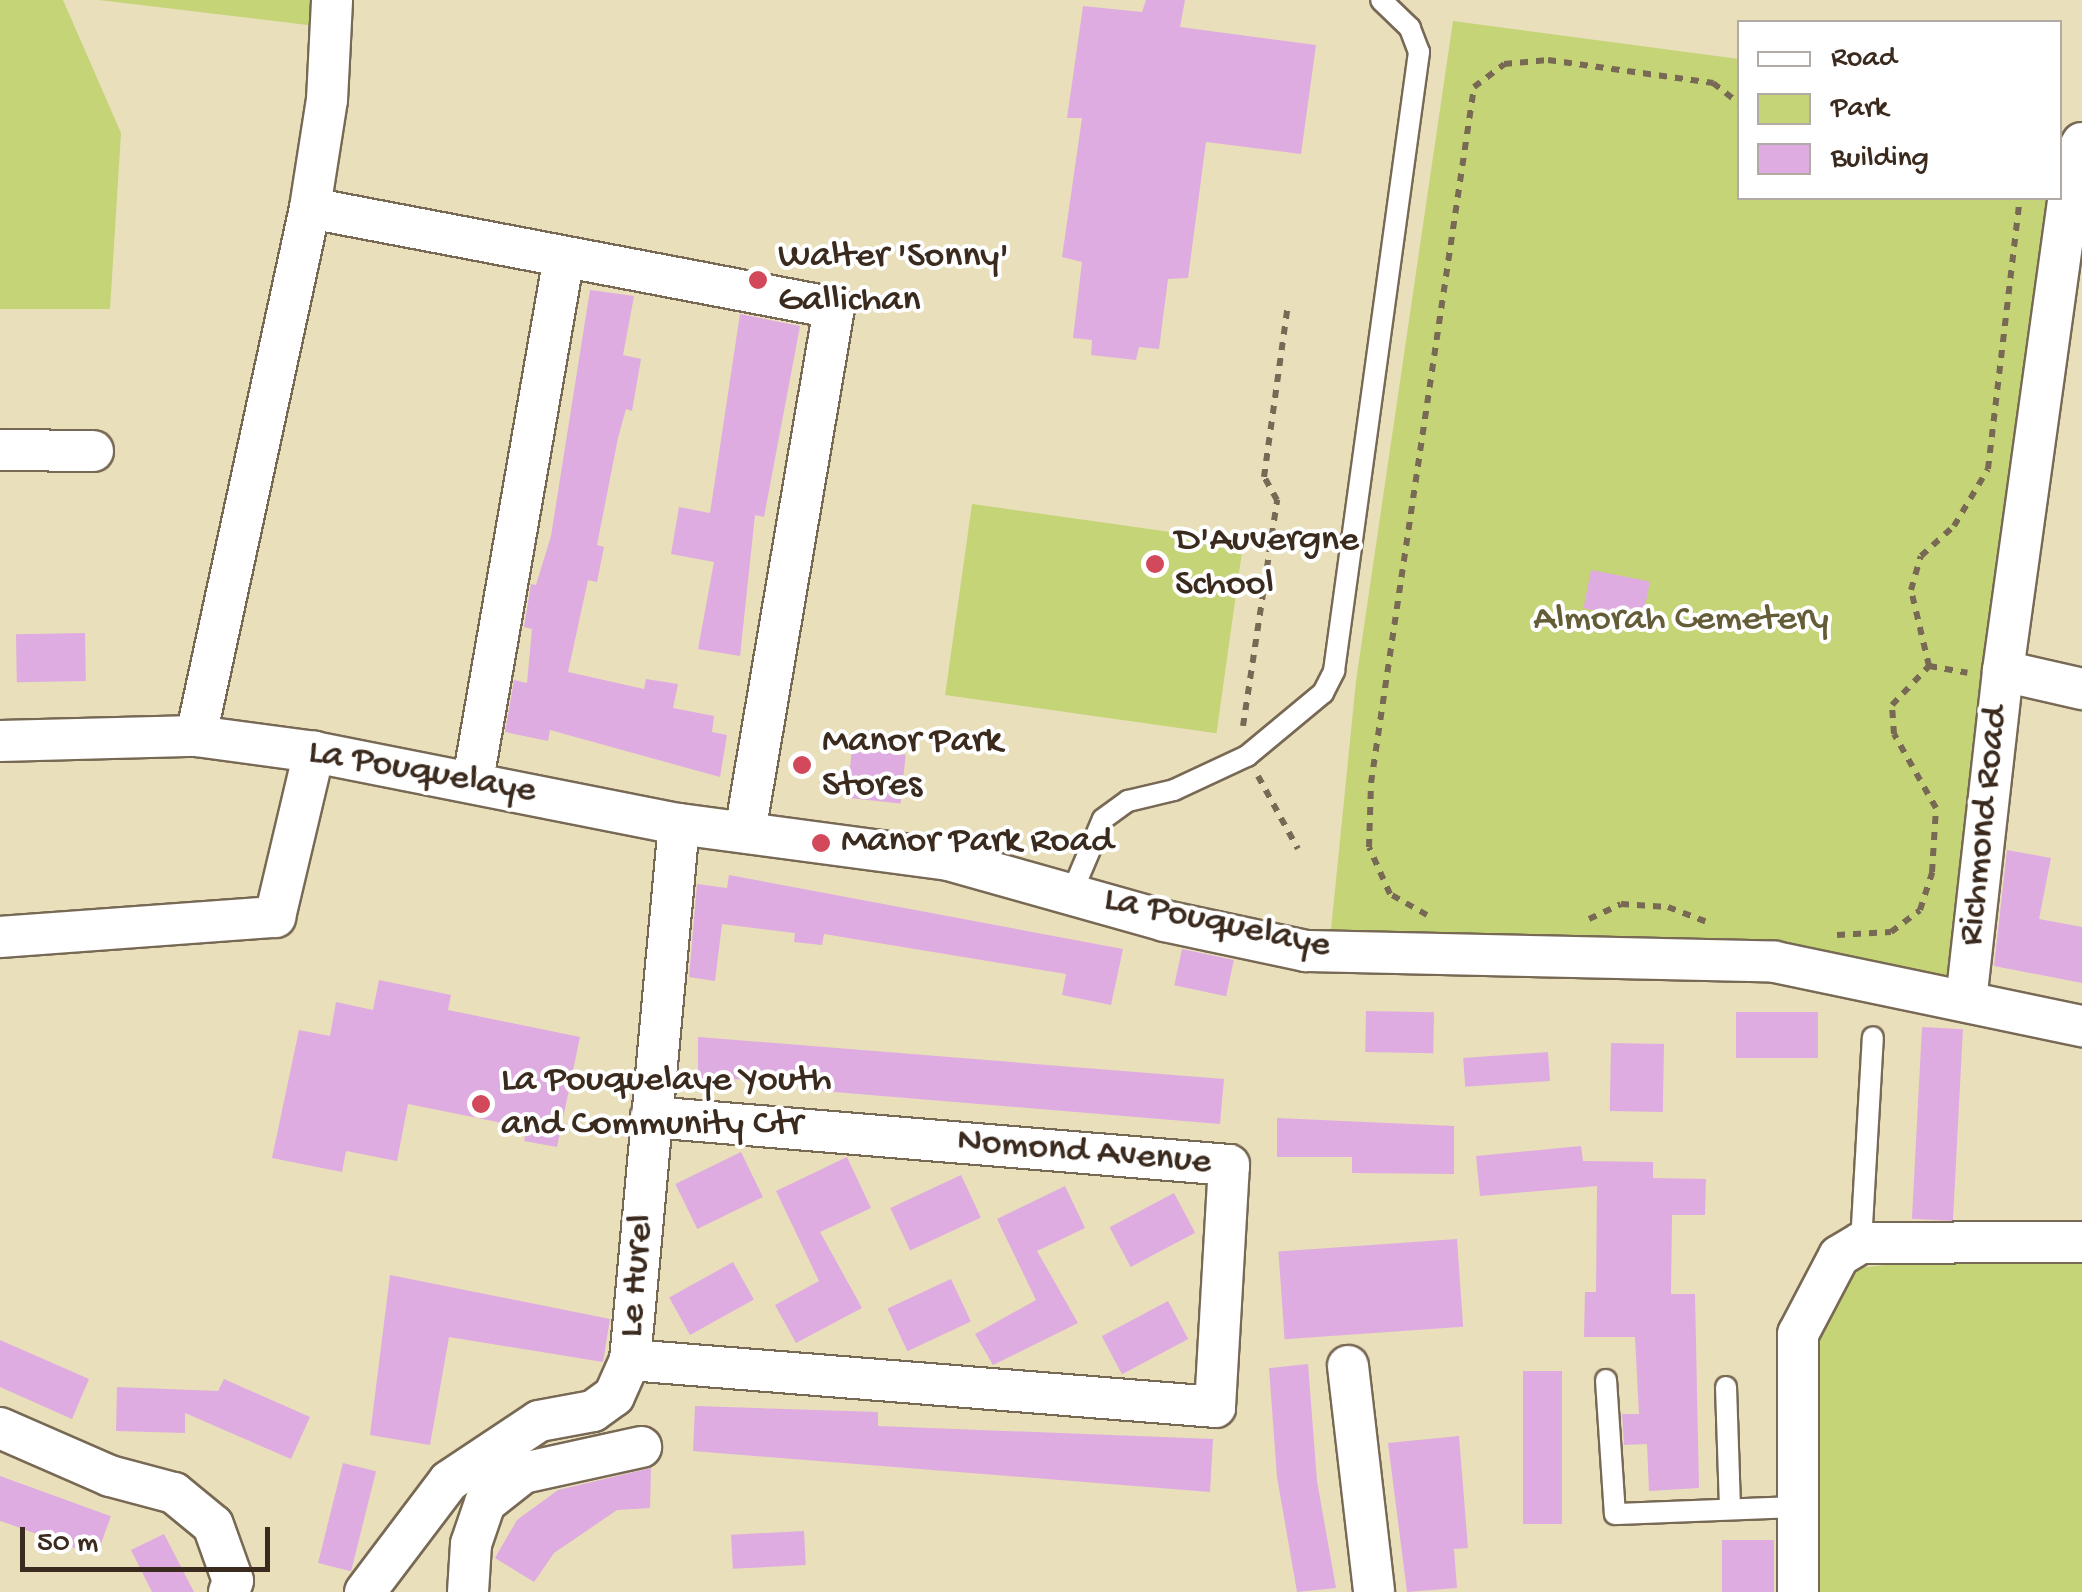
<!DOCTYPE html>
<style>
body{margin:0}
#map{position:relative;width:2082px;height:1592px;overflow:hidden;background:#e9dfbb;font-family:"Gochi Hand",sans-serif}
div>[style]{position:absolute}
.green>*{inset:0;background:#c4d476;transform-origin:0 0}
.building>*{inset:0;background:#deace0;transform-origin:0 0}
.path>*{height:6px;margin-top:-3px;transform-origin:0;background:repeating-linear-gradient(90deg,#786955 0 8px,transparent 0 16px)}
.roads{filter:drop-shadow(2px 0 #786955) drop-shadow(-2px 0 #786955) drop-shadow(0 2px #786955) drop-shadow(0 -2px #786955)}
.lane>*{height:20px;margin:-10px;padding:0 10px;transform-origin:10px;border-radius:10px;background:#fff}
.street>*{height:40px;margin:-20px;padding:0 20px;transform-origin:20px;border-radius:20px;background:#fff}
.dots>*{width:28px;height:28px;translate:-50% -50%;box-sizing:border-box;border:5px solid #fff;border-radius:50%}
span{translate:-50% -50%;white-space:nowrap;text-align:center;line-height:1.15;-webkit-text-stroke:8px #fff;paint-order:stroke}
.poi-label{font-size:38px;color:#3b2a1e}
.left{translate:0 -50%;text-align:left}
.park-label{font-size:38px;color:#645d38}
.street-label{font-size:38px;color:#3b2a1e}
.legend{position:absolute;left:1737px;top:20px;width:325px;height:180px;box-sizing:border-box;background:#fff;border:2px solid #b1aaa5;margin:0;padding:12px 18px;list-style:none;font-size:30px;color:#3b2a1e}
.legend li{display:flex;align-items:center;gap:20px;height:50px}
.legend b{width:50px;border:2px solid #b1aaa5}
.scale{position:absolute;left:20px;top:1527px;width:250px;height:45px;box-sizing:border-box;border:5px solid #3b2a1e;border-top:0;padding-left:12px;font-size:30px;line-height:35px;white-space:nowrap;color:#3b2a1e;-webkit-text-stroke:8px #fff;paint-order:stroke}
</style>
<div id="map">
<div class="green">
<i style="clip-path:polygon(0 0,63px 0,121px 133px,110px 309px,0 309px)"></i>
<i style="clip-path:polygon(99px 0,315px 0,316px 26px)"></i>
<i style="clip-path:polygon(1453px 21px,1739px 59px,1740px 198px,2049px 198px,1957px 970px,1947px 978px,1765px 945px,1331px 930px,1356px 681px)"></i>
<i style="left:972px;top:504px;width:274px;height:193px;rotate:8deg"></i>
<i style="clip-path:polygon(1909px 1262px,2082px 1263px,2082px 1592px,1811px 1592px,1812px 1347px,1828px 1306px,1859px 1268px)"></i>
</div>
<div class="building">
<i style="clip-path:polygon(1146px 0,1185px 0,1180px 27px,1316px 45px,1301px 154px,1206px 142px,1188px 278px,1168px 279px,1159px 349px,1139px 347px,1136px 360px,1091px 355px,1092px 340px,1073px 338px,1082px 262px,1062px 257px,1082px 118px,1067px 118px,1083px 6px,1142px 12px)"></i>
<i style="clip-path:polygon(590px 290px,634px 296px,623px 355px,641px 359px,632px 411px,626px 409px,618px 438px,597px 545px,604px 547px,597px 582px,588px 580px,568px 672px,644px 689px,646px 679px,678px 684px,673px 708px,714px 716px,712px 732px,727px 735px,720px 777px,550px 730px,548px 741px,505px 732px,514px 680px,527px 683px,532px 629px,524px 627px,531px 584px,536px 585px,551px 536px)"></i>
<i style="clip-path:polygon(740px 314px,800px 326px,764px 517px,755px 515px,740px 656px,698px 649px,714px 562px,671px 554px,679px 507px,710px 513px)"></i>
<i style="left:1591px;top:570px;width:60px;height:39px;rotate:11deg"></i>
<i style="left:85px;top:633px;width:48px;height:69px;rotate:89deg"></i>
<i style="left:852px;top:749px;width:54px;height:49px;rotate:6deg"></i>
<i style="clip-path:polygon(2007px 850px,2051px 858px,2039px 919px,2082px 927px,2082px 983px,1994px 966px)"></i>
<i style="clip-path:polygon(729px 875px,1123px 949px,1111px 1005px,1062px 995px,1066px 974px,824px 934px,822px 945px,794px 942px,795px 933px,722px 924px,715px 981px,689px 977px,697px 884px,727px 888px)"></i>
<i style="left:1182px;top:949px;width:53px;height:37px;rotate:12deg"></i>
<i style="clip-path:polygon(379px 980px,451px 995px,448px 1010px,580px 1037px,557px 1147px,524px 1141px,527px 1128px,408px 1104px,397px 1161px,346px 1151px,342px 1172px,272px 1158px,299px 1030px,330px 1036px,336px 1002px,373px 1010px)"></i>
<i style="left:1366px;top:1011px;width:68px;height:41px;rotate:1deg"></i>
<i style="left:1818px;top:1012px;width:46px;height:82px;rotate:90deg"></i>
<i style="left:1922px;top:1027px;width:41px;height:192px;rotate:3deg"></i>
<i style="clip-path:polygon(698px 1037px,1224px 1079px,1220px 1124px,810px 1090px,811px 1080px,698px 1079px)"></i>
<i style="left:1611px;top:1043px;width:53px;height:68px;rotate:1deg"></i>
<i style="left:1548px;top:1052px;width:29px;height:85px;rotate:86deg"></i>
<i style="clip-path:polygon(1277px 1118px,1454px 1126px,1454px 1174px,1352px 1173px,1352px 1157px,1277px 1157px)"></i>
<i style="clip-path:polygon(1581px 1146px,1583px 1161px,1653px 1162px,1653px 1178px,1706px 1179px,1705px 1215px,1672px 1215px,1671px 1294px,1695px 1294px,1699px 1488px,1649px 1491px,1647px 1444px,1624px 1445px,1622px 1414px,1639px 1414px,1635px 1337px,1584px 1337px,1585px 1292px,1596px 1292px,1597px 1186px,1480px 1196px,1476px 1156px)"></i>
<i style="left:741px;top:1152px;width:50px;height:73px;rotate:64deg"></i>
<i style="clip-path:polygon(847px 1157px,871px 1208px,820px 1232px,862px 1308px,796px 1343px,775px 1305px,819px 1281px,776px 1191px)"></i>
<i style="left:961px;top:1175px;width:47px;height:78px;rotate:65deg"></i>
<i style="clip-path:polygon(1065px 1186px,1085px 1228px,1037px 1251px,1078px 1323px,993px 1365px,975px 1334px,1036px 1300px,997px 1219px)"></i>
<i style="left:1174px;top:1193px;width:45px;height:73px;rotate:62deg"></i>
<i style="left:1457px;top:1239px;width:88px;height:179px;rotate:86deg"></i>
<i style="left:733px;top:1262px;width:43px;height:73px;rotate:61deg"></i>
<i style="clip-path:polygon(390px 1275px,610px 1319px,603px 1362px,449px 1337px,430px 1445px,370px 1435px)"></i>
<i style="left:951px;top:1279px;width:47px;height:70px;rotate:65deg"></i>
<i style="left:1168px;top:1301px;width:43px;height:75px;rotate:62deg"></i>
<i style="clip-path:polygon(0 1340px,89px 1379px,72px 1419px,0 1387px)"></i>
<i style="clip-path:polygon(1308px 1364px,1317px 1481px,1336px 1588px,1297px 1592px,1277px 1477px,1269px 1368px)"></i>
<i style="left:1562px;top:1371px;width:153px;height:39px;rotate:90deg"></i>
<i style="clip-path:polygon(224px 1379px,310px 1417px,291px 1459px,185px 1413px,185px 1433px,116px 1431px,117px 1387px,218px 1391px)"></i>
<i style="clip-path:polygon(695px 1406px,878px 1412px,878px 1426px,1213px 1439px,1210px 1492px,693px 1451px)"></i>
<i style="clip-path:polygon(1459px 1436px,1468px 1548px,1454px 1549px,1457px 1588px,1407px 1592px,1388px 1443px)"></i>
<i style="left:343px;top:1463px;width:34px;height:103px;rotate:14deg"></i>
<i style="clip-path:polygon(651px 1468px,650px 1508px,617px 1510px,554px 1553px,534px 1582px,495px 1558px,517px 1520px,558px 1490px)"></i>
<i style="left:0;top:1476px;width:118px;height:42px;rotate:20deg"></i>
<i style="left:804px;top:1531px;width:34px;height:73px;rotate:87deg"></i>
<i style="clip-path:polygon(164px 1534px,194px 1592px,152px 1592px,131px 1550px)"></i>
<i style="left:1722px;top:1540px;width:52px;height:52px"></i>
</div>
<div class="path">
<i style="left:1929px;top:666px;width:78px;rotate:-103.3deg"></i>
<i style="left:1911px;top:590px;width:35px;rotate:-74deg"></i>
<i style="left:1921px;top:556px;width:45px;rotate:-42.3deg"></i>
<i style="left:1954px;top:526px;width:66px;rotate:-59.2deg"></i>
<i style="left:1988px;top:469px;width:273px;rotate:-83.3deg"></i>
<i style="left:1929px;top:666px;width:39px;rotate:10deg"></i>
<i style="left:1243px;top:726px;width:229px;rotate:-81.4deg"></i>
<i style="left:1277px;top:500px;width:26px;rotate:-119deg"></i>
<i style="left:1264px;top:477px;width:175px;rotate:-82.1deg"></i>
<i style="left:1258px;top:776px;width:83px;rotate:61.3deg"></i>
<i style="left:1427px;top:915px;width:43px;rotate:-150.4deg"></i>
<i style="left:1390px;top:894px;width:51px;rotate:-114.1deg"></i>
<i style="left:1369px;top:847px;width:64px;rotate:-88.2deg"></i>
<i style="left:1371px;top:783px;width:704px;rotate:-81.58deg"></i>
<i style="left:1474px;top:87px;width:38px;rotate:-37deg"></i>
<i style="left:1504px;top:64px;width:44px;rotate:-5.2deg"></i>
<i style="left:1548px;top:60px;width:167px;rotate:7.9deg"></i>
<i style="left:1713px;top:83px;width:34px;rotate:38deg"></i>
<i style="left:1589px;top:919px;width:35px;rotate:-25deg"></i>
<i style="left:1621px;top:904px;width:47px;rotate:3.7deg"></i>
<i style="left:1668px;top:907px;width:40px;rotate:21deg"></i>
<i style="left:1837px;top:935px;width:54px;rotate:-3.2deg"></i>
<i style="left:1891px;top:932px;width:36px;rotate:-37deg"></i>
<i style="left:1920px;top:910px;width:40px;rotate:-72deg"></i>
<i style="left:1932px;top:872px;width:64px;rotate:-86.4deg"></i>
<i style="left:1936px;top:808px;width:85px;rotate:-119.6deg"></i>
<i style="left:1894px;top:734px;width:29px;rotate:-94deg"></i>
<i style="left:1892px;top:705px;width:54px;rotate:-46.5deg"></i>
</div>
<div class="roads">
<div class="lane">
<i style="left:1072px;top:892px;width:79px;rotate:-67deg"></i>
<i style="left:1103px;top:819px;width:31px;rotate:-36deg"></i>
<i style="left:1128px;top:801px;width:47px;rotate:-13.4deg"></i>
<i style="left:1174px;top:790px;width:81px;rotate:-25deg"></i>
<i style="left:1247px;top:756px;width:99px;rotate:-39.7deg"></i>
<i style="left:1323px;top:693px;width:25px;rotate:-63deg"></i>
<i style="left:1334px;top:671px;width:625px;rotate:-82.18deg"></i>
<i style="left:1419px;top:52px;width:26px;rotate:-111deg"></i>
<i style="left:1410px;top:28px;width:40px;rotate:-136deg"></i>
<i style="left:1861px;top:1243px;width:206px;rotate:-86.7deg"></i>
<i style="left:1606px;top:1380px;width:134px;rotate:86.2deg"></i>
<i style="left:1615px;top:1514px;width:183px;rotate:-2.2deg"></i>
<i style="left:1726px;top:1387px;width:122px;rotate:88.1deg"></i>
</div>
<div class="street">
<i style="left:310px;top:208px;width:533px;rotate:10.8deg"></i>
<i style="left:834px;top:308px;width:532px;rotate:99.64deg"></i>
<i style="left:0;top:450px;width:93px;rotate:0.6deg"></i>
<i style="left:2003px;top:671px;width:518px;rotate:-82.12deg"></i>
<i style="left:2074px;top:158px;width:17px;rotate:-62deg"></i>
<i style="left:196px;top:736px;width:540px;rotate:-77.82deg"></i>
<i style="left:310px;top:208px;width:109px;rotate:-81.1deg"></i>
<i style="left:327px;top:100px;width:100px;rotate:-87.1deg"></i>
<i style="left:0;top:741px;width:196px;rotate:-1.5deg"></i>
<i style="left:196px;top:736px;width:119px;rotate:7.7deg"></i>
<i style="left:314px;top:752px;width:372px;rotate:11.2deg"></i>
<i style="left:679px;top:824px;width:271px;rotate:7.6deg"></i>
<i style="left:948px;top:860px;width:225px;rotate:15.7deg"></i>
<i style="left:1165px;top:921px;width:144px;rotate:12deg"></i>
<i style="left:1306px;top:951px;width:469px;rotate:1.3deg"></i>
<i style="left:1775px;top:962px;width:314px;rotate:11.8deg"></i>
<i style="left:473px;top:780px;width:531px;rotate:-80.13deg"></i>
<i style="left:0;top:937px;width:276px;rotate:-4.2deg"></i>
<i style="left:275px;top:917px;width:170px;rotate:-76.7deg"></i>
<i style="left:1966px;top:1001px;width:332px;rotate:-83.6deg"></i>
<i style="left:2003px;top:671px;width:81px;rotate:12.8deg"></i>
<i style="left:630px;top:1360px;width:587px;rotate:4.59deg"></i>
<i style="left:1215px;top:1407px;width:242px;rotate:-86.7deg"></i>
<i style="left:1229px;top:1165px;width:580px;rotate:-175.25deg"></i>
<i style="left:1348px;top:1366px;width:227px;rotate:83.4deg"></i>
<i style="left:0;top:1428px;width:120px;rotate:23.6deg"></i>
<i style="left:110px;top:1476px;width:66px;rotate:14.9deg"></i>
<i style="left:174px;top:1493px;width:50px;rotate:39.4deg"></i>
<i style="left:213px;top:1525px;width:59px;rotate:70.3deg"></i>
<i style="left:233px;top:1581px;width:12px;rotate:110deg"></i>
<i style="left:365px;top:1592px;width:139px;rotate:-52.9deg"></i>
<i style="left:449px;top:1481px;width:108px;rotate:-33.7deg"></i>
<i style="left:539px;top:1421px;width:55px;rotate:-10.5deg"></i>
<i style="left:593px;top:1411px;width:26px;rotate:-36deg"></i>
<i style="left:614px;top:1396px;width:39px;rotate:-66deg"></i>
<i style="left:630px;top:1360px;width:538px;rotate:-84.78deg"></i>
<i style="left:468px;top:1592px;width:48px;rotate:-86.4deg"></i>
<i style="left:471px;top:1544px;width:43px;rotate:-71.1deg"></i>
<i style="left:485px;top:1503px;width:48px;rotate:-38.3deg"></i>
<i style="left:523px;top:1473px;width:121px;rotate:-12.4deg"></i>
<i style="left:1798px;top:1592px;width:258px;rotate:-90deg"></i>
<i style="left:1798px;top:1334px;width:88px;rotate:-62.3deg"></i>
<i style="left:1839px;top:1256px;width:26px;rotate:-31deg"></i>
<i style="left:1861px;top:1243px;width:221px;rotate:-0.3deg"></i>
</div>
</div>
<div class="dots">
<i style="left:758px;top:280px;background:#d1495b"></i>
<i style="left:1155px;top:564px;background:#d1495b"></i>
<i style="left:802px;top:765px;background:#d1495b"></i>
<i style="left:821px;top:843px;background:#d1495b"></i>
<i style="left:481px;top:1104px;background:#d1495b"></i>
</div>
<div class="poi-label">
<span class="left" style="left:778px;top:280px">Walter 'Sonny'<br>Gallichan</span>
<span class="left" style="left:1175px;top:564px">D'Auvergne<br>School</span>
<span class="left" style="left:822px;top:765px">Manor Park<br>Stores</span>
<span class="left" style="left:841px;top:843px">Manor Park Road</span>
<span class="left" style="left:501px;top:1104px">La Pouquelaye Youth<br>and Community Ctr</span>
</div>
<div class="park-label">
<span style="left:1681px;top:621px">Almorah Cemetery</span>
</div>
<div class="street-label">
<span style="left:422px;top:773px;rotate:10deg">La Pouquelaye</span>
<span style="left:1985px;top:826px;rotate:-84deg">Richmond Road</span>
<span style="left:1217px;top:924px;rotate:12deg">La Pouquelaye</span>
<span style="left:1084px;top:1153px;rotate:5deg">Nomond Avenue</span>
<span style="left:638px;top:1276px;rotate:-85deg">Le Hurel</span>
</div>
<ul class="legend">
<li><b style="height:12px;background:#fff"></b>Road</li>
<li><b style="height:28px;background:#c4d476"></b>Park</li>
<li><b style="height:28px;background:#deace0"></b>Building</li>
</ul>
<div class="scale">50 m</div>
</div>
